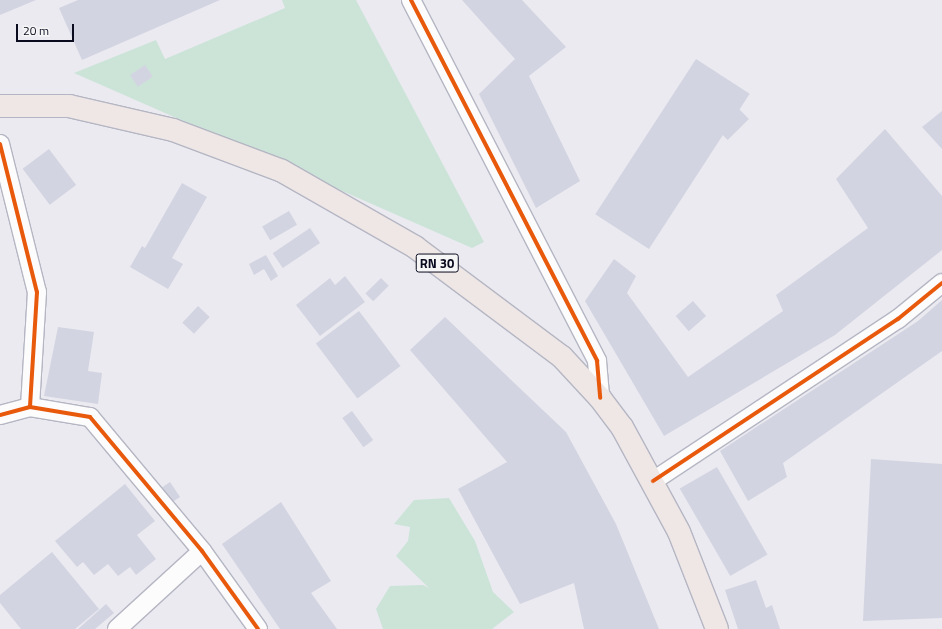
<!DOCTYPE html>
<style>
body{margin:0}
#map{position:relative;width:942px;height:629px;overflow:hidden;background:#eaeaf0;font-family:"Titillium Web",sans-serif}
div>[style]{position:absolute}
.green>*{inset:0;background:#cce4d8}
.building>*{inset:0;background:#d3d4e1;transform-origin:0 0}
.roads{filter:drop-shadow(1px 0 #b5b6c3) drop-shadow(-1px 0 #b5b6c3) drop-shadow(0 1px #b5b6c3) drop-shadow(0 -1px #b5b6c3)}
.minor>*{height:18px;margin:-9px;padding:0 9px;transform-origin:9px;border-radius:9px;background:#fcfcfd}
.primary>*{height:22px;margin:-11px;padding:0 11px;transform-origin:11px;border-radius:11px;background:#efe7e6}
.cycleway>*{height:4px;margin:-2px;padding:0 2px;transform-origin:2px;border-radius:2px;background:#e8590c}
span{translate:-50% -50%;white-space:nowrap;text-align:center;line-height:1.15;-webkit-text-stroke:3px #f6f6f6;paint-order:stroke}
.shield-label span{padding:1px 3px;background:#f6f6f6;border:1px solid;border-radius:3px;-webkit-text-stroke-width:0}
.shield-label{font-size:13px;color:#0a0b1f;font-weight:700}
.scale{position:absolute;left:16px;top:24px;width:58px;height:18px;box-sizing:border-box;border:2px solid #0a0b1f;border-top:0;padding-left:5px;font-size:12px;line-height:14px;white-space:nowrap;color:#0a0b1f;-webkit-text-stroke:3px #f6f6f6;paint-order:stroke}
</style>
<div id="map">
<div class="green">
<i style="clip-path:polygon(282px 0,356px 0,484px 242px,472px 248px,74px 73px,156px 40px,165px 59px,285px 8px)"></i>
<i style="clip-path:polygon(449px 498px,475px 541px,493px 592px,514px 612px,492px 629px,383px 629px,376px 609px,390px 586px,423px 585px,429px 588px,396px 556px,408px 541px,410px 527px,394px 524px,414px 500px)"></i>
</div>
<div class="building">
<i style="clip-path:polygon(0 0,36px 0,0 15px)"></i>
<i style="clip-path:polygon(78px 0,220px 0,82px 60px,59px 8px)"></i>
<i style="clip-path:polygon(462px 0,522px 0,566px 47px,529px 76px,580px 181px,536px 208px,479px 94px,515px 59px)"></i>
<i style="left:696px;top:59px;width:64px;height:185px;rotate:33deg"></i>
<i style="left:145px;top:65px;width:14px;height:18px;rotate:56deg"></i>
<i style="left:739px;top:109px;width:14px;height:30px;rotate:45deg"></i>
<i style="clip-path:polygon(942px 111px,942px 149px,922px 127px)"></i>
<i style="clip-path:polygon(885px 129px,942px 196px,942px 250px,835px 335px,664px 436px,585px 301px,614px 259px,636px 276px,627px 293px,688px 377px,783px 311px,776px 295px,868px 228px,836px 179px)"></i>
<i style="left:49px;top:149px;width:45px;height:33px;rotate:53deg"></i>
<i style="clip-path:polygon(182px 183px,207px 197px,172px 258px,183px 264px,168px 289px,130px 267px,142px 246px,145px 248px)"></i>
<i style="left:289px;top:211px;width:16px;height:31px;rotate:60deg"></i>
<i style="left:310px;top:228px;width:18px;height:45px;rotate:56deg"></i>
<i style="clip-path:polygon(266px 255px,278px 276px,271px 281px,264px 269px,254px 275px,249px 264px)"></i>
<i style="clip-path:polygon(345px 276px,365px 302px,320px 336px,296px 305px,330px 278px,335px 285px)"></i>
<i style="left:381px;top:278px;width:11px;height:22px;rotate:45deg"></i>
<i style="clip-path:polygon(942px 300px,942px 351px,783px 463px,787px 477px,748px 501px,720px 451px,918px 321px)"></i>
<i style="left:693px;top:301px;width:20px;height:23px;rotate:49deg"></i>
<i style="left:198px;top:306px;width:16px;height:23px;rotate:43deg"></i>
<i style="left:359px;top:311px;width:69px;height:54px;rotate:53deg"></i>
<i style="clip-path:polygon(445px 317px,566px 432px,616px 524px,659px 629px,584px 629px,574px 583px,520px 604px,458px 489px,507px 462px,410px 350px)"></i>
<i style="clip-path:polygon(58px 327px,94px 332px,88px 371px,102px 373px,98px 404px,44px 396px)"></i>
<i style="left:352px;top:411px;width:36px;height:12px;rotate:54deg"></i>
<i style="clip-path:polygon(871px 459px,942px 464px,942px 618px,863px 621px)"></i>
<i style="left:717px;top:467px;width:101px;height:43px;rotate:60deg"></i>
<i style="left:170px;top:482px;width:18px;height:11px;rotate:56deg"></i>
<i style="clip-path:polygon(125px 484px,155px 521px,137px 535px,156px 559px,136px 575px,130px 567px,118px 576px,108px 564px,94px 575px,83px 562px,77px 567px,55px 541px)"></i>
<i style="clip-path:polygon(281px 502px,331px 581px,311px 593px,337px 629px,280px 629px,222px 544px)"></i>
<i style="clip-path:polygon(52px 552px,99px 609px,75px 629px,21px 629px,0 603px,0 595px)"></i>
<i style="clip-path:polygon(756px 580px,766px 608px,772px 605px,780px 629px,738px 629px,725px 590px)"></i>
<i style="clip-path:polygon(106px 604px,114px 613px,95px 629px,78px 629px)"></i>
</div>
<div class="roads">
<div class="minor">
<i style="left:411px;top:0;width:406px;rotate:62.7deg"></i>
<i style="left:597px;top:361px;width:37px;rotate:85deg"></i>
<i style="left:0;top:144px;width:153px;rotate:76deg"></i>
<i style="left:37px;top:292px;width:115px;rotate:93.5deg"></i>
<i style="left:0;top:415px;width:31px;rotate:-15deg"></i>
<i style="left:30px;top:407px;width:61px;rotate:9.5deg"></i>
<i style="left:90px;top:417px;width:175px;rotate:50.1deg"></i>
<i style="left:202px;top:551px;width:96px;rotate:54.3deg"></i>
<i style="left:653px;top:481px;width:294px;rotate:-33.5deg"></i>
<i style="left:898px;top:319px;width:57px;rotate:-39.3deg"></i>
<i style="left:117px;top:629px;width:115px;rotate:-42.5deg"></i>
</div>
<div class="primary">
<i style="left:0;top:106px;width:69px"></i>
<i style="left:69px;top:106px;width:107px;rotate:13deg"></i>
<i style="left:173px;top:130px;width:116px;rotate:20.6deg"></i>
<i style="left:282px;top:171px;width:153px;rotate:29.7deg"></i>
<i style="left:415px;top:247px;width:184px;rotate:36.8deg"></i>
<i style="left:562px;top:357px;width:56px;rotate:47.2deg"></i>
<i style="left:600px;top:398px;width:36px;rotate:53deg"></i>
<i style="left:622px;top:427px;width:119px;rotate:61.5deg"></i>
<i style="left:679px;top:532px;width:104px;rotate:68.6deg"></i>
</div>
</div>
<div class="cycleway">
<i style="left:411px;top:0;width:406px;rotate:62.7deg"></i>
<i style="left:597px;top:361px;width:37px;rotate:85deg"></i>
<i style="left:0;top:144px;width:153px;rotate:76deg"></i>
<i style="left:37px;top:292px;width:115px;rotate:93.5deg"></i>
<i style="left:0;top:415px;width:31px;rotate:-15deg"></i>
<i style="left:30px;top:407px;width:61px;rotate:9.5deg"></i>
<i style="left:90px;top:417px;width:175px;rotate:50.1deg"></i>
<i style="left:202px;top:551px;width:96px;rotate:54.3deg"></i>
<i style="left:653px;top:481px;width:294px;rotate:-33.5deg"></i>
<i style="left:898px;top:319px;width:57px;rotate:-39.3deg"></i>
</div>
<div class="shield-label">
<span style="left:437px;top:263px">RN 30</span>
</div>
<div class="scale">20 m</div>
</div>
